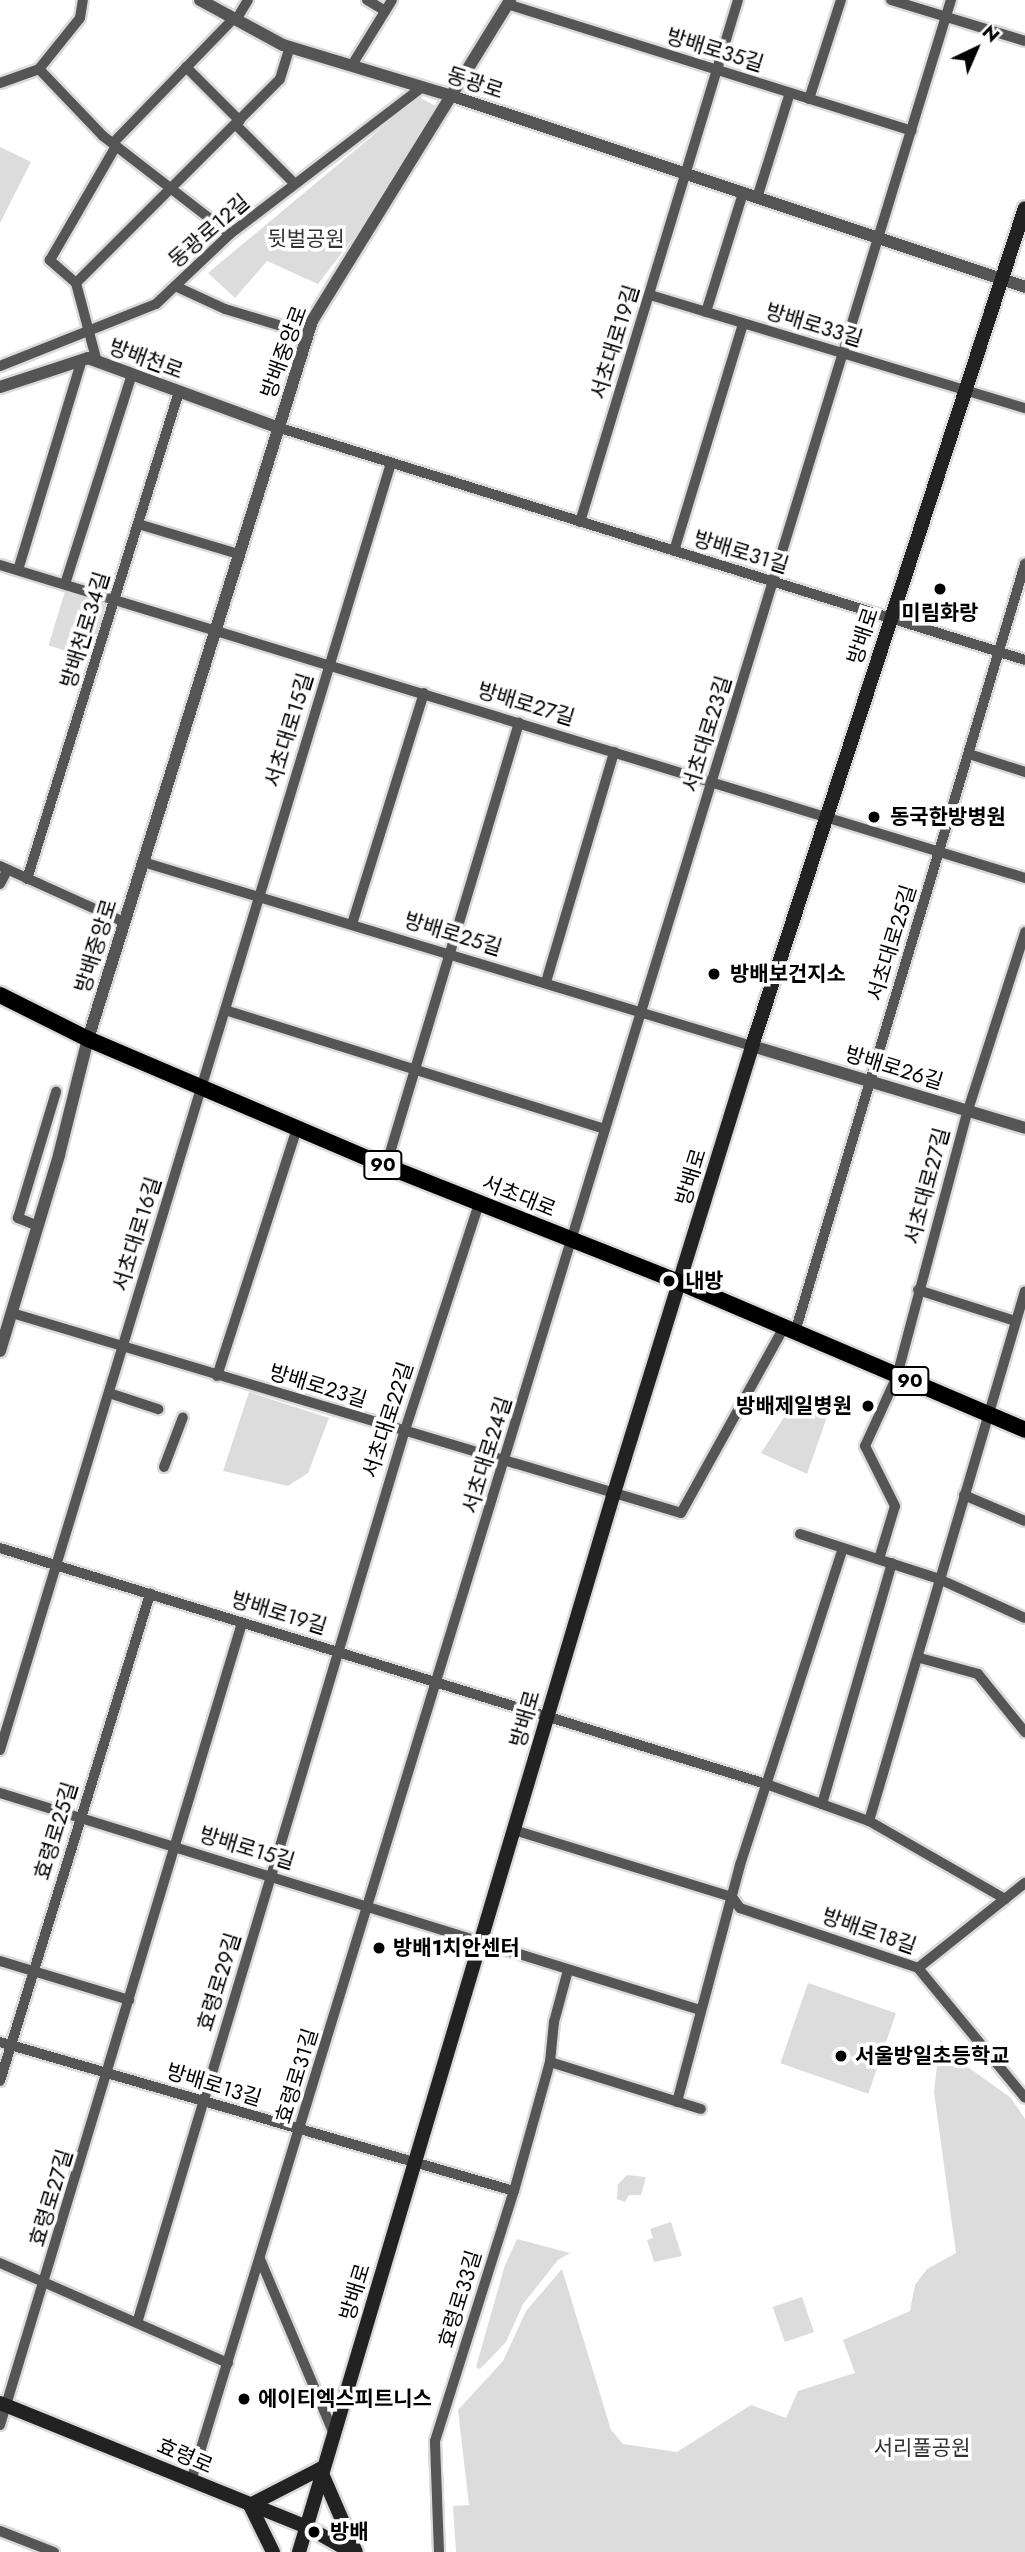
<!DOCTYPE html>
<meta charset="utf-8">
<style>
body{margin:0}
#map{position:relative;width:1025px;height:2552px;overflow:hidden;background:#fff;font-family:Jost,"Noto Sans KR",sans-serif}
div>[style]{position:absolute}
.green>*{inset:0;background:#dcdcdc;transform-origin:0 0}
.roads{filter:drop-shadow(2px 0 #dbdbdb) drop-shadow(-2px 0 #dbdbdb) drop-shadow(0 2px #dbdbdb) drop-shadow(0 -2px #dbdbdb)}
.minor>*{height:10px;margin:-5px;padding:0 5px;transform-origin:5px;border-radius:5px;background:#555}
.tertiary>*{height:12px;margin:-6px;padding:0 6px;transform-origin:6px;border-radius:6px;background:#555}
.secondary>*{height:14px;margin:-7px;padding:0 7px;transform-origin:7px;border-radius:7px;background:#222}
.primary>*{height:16px;margin:-8px;padding:0 8px;transform-origin:8px;border-radius:8px;background:#000}
.dots>*{width:19px;height:19px;translate:-50% -50%;box-sizing:border-box;border:4px solid #fff;border-radius:50%}
span{translate:-50% -50%;white-space:nowrap;text-align:center;line-height:1.15;-webkit-text-stroke:7px #fff;paint-order:stroke}
.shield-label span{padding:2px 5px;background:#fff;border:2px solid;border-radius:5px;-webkit-text-stroke-width:0}
.shield-label{font-size:19px;color:#000;font-weight:700}
.street-label{font-size:21px;color:#000}
.park-label{font-size:21px;color:#333}
.poi-label{font-size:21px;color:#000;font-weight:700}
.left{translate:0 -50%;text-align:left}
.right{translate:-100% -50%;text-align:right}
.north{position:absolute;left:941px;top:14px;width:70px;height:70px;-webkit-text-stroke:5px #fff;paint-order:stroke;rotate:44deg;font-size:19px;font-weight:700;line-height:28px;text-align:center;color:#000}
.north::after{content:'';display:block;margin:auto;width:24px;height:32px;background:#000;clip-path:polygon(50% 0,100% 100%,50% 72%,0 100%)}
</style>
<div id="map">
<div class="green">
<i style="clip-path:polygon(419px 97px,443px 110px,396px 182px,318px 284px,267px 261px,235px 298px,208px 273px)"></i>
<i style="clip-path:polygon(0 147px,31px 162px,0 223px)"></i>
<i style="left:66px;top:588px;width:47px;height:60px;rotate:17deg"></i>
<i style="clip-path:polygon(249px 1392px,329px 1418px,308px 1473px,288px 1486px,223px 1471px)"></i>
<i style="clip-path:polygon(792px 1405px,827px 1417px,807px 1474px,761px 1453px)"></i>
<i style="left:808px;top:1983px;width:93px;height:85px;rotate:19deg"></i>
<i style="clip-path:polygon(940px 2039px,958px 2060px,1011px 2098px,1025px 2119px,1025px 2552px,456px 2552px,453px 2506px,469px 2505px,458px 2410px,503px 2361px,526px 2311px,562px 2269px,611px 2430px,623px 2444px,677px 2452px,751px 2405px,786px 2418px,798px 2391px,855px 2373px,843px 2340px,910px 2311px,915px 2285px,927px 2269px,956px 2253px,934px 2092px)"></i>
<i style="clip-path:polygon(627px 2175px,646px 2177px,641px 2195px,629px 2195px,625px 2202px,617px 2199px,618px 2184px)"></i>
<i style="clip-path:polygon(671px 2222px,682px 2256px,654px 2262px,647px 2240px,653px 2238px,650px 2229px)"></i>
<i style="clip-path:polygon(517px 2239px,570px 2253px,558px 2260px,523px 2304px,506px 2342px,480px 2369px,476px 2367px,505px 2265px)"></i>
<i style="left:802px;top:2297px;width:37px;height:31px;rotate:71deg"></i>
</div>
<div class="roads">
<div class="minor">
<i style="left:367px;top:0;width:21px;rotate:31deg"></i>
<i style="left:891px;top:0;width:140px;rotate:17deg"></i>
<i style="left:507px;top:4px;width:424px;rotate:17.4deg"></i>
<i style="left:236px;top:20px;width:23px;rotate:-59deg"></i>
<i style="left:352px;top:65px;width:76px;rotate:-58.4deg"></i>
<i style="left:186px;top:67px;width:76px;rotate:45deg"></i>
<i style="left:39px;top:69px;width:93px;rotate:46.3deg"></i>
<i style="left:103px;top:136px;width:160px;rotate:37.7deg"></i>
<i style="left:0;top:83px;width:41px;rotate:-19.7deg"></i>
<i style="left:39px;top:69px;width:65px;rotate:-51.2deg"></i>
<i style="left:80px;top:18px;width:18px;rotate:-81deg"></i>
<i style="left:809px;top:99px;width:104px;rotate:-72.1deg"></i>
<i style="left:236px;top:125px;width:83px;rotate:45deg"></i>
<i style="left:113px;top:143px;width:173px;rotate:-45.9deg"></i>
<i style="left:757px;top:198px;width:110px;rotate:-72.6deg"></i>
<i style="left:76px;top:283px;width:288px;rotate:-45deg"></i>
<i style="left:280px;top:79px;width:34px;rotate:-73deg"></i>
<i style="left:175px;top:286px;width:55px;rotate:24.7deg"></i>
<i style="left:225px;top:309px;width:87px;rotate:16.8deg"></i>
<i style="left:650px;top:295px;width:392px;rotate:16.8deg"></i>
<i style="left:706px;top:312px;width:125px;rotate:-72.7deg"></i>
<i style="left:97px;top:362px;width:82px;rotate:-104.9deg"></i>
<i style="left:76px;top:283px;width:35px;rotate:-139deg"></i>
<i style="left:50px;top:260px;width:132px;rotate:-59.9deg"></i>
<i style="left:0;top:366px;width:168px;rotate:-21.7deg"></i>
<i style="left:156px;top:304px;width:102px;rotate:-43.4deg"></i>
<i style="left:230px;top:234px;width:242px;rotate:-37.4deg"></i>
<i style="left:277px;top:427px;width:783px;rotate:17.3deg"></i>
<i style="left:580px;top:522px;width:545px;rotate:-73.16deg"></i>
<i style="left:138px;top:524px;width:104px;rotate:16.7deg"></i>
<i style="left:674px;top:551px;width:237px;rotate:-73.1deg"></i>
<i style="left:0;top:565px;width:1072px;rotate:16.98deg"></i>
<i style="left:18px;top:570px;width:220px;rotate:-73.1deg"></i>
<i style="left:65px;top:584px;width:220px;rotate:-72.3deg"></i>
<i style="left:969px;top:754px;width:59px;rotate:17.8deg"></i>
<i style="left:143px;top:862px;width:636px;rotate:16.81deg"></i>
<i style="left:0;top:866px;width:136px;rotate:24.3deg"></i>
<i style="left:27px;top:879px;width:510px;rotate:-72.67deg"></i>
<i style="left:0;top:884px;width:15px;rotate:-62deg"></i>
<i style="left:352px;top:924px;width:242px;rotate:-72.7deg"></i>
<i style="left:546px;top:982px;width:240px;rotate:-73.5deg"></i>
<i style="left:225px;top:1010px;width:398px;rotate:17.4deg"></i>
<i style="left:386px;top:1166px;width:463px;rotate:-73.3deg"></i>
<i style="left:38px;top:1226px;width:22px;rotate:-158deg"></i>
<i style="left:18px;top:1218px;width:132px;rotate:-73.2deg"></i>
<i style="left:918px;top:1290px;width:102px;rotate:17.7deg"></i>
<i style="left:12px;top:1313px;width:698px;rotate:16.64deg"></i>
<i style="left:681px;top:1513px;width:213px;rotate:-61deg"></i>
<i style="left:795px;top:1332px;width:802px;rotate:-73.33deg"></i>
<i style="left:217px;top:1376px;width:261px;rotate:-72.1deg"></i>
<i style="left:109px;top:1393px;width:52px;rotate:18.1deg"></i>
<i style="left:164px;top:1467px;width:53px;rotate:-69.2deg"></i>
<i style="left:964px;top:1495px;width:66px;rotate:23.1deg"></i>
<i style="left:800px;top:1534px;width:146px;rotate:17.9deg"></i>
<i style="left:939px;top:1579px;width:94px;rotate:24.4deg"></i>
<i style="left:0;top:1548px;width:802px;rotate:17.12deg"></i>
<i style="left:766px;top:1784px;width:109px;rotate:19.8deg"></i>
<i style="left:869px;top:1821px;width:157px;rotate:29.8deg"></i>
<i style="left:879px;top:1559px;width:55px;rotate:-73.2deg"></i>
<i style="left:895px;top:1506px;width:67px;rotate:-116.6deg"></i>
<i style="left:865px;top:1446px;width:77px;rotate:-65.4deg"></i>
<i style="left:897px;top:1376px;width:275px;rotate:-75.1deg"></i>
<i style="left:968px;top:1110px;width:187px;rotate:-72.2deg"></i>
<i style="left:920px;top:1658px;width:60px;rotate:15.4deg"></i>
<i style="left:978px;top:1674px;width:75px;rotate:51deg"></i>
<i style="left:0;top:1750px;width:1345px;rotate:-73.1deg"></i>
<i style="left:0;top:1793px;width:733px;rotate:17.22deg"></i>
<i style="left:822px;top:1804px;width:251px;rotate:-73.8deg"></i>
<i style="left:869px;top:1821px;width:552px;rotate:-73.6deg"></i>
<i style="left:514px;top:1830px;width:228px;rotate:17.1deg"></i>
<i style="left:732px;top:1897px;width:14px;rotate:54deg"></i>
<i style="left:740px;top:1908px;width:188px;rotate:18.6deg"></i>
<i style="left:918px;top:1968px;width:168px;rotate:50.5deg"></i>
<i style="left:0;top:1961px;width:135px;rotate:16.8deg"></i>
<i style="left:918px;top:1968px;width:137px;rotate:-38.5deg"></i>
<i style="left:0;top:2042px;width:535px;rotate:16.17deg"></i>
<i style="left:550px;top:2062px;width:158px;rotate:17.3deg"></i>
<i style="left:0;top:2081px;width:510px;rotate:-72.88deg"></i>
<i style="left:677px;top:2102px;width:245px;rotate:-75.1deg"></i>
<i style="left:740px;top:1865px;width:333px;rotate:-72deg"></i>
<i style="left:260px;top:2259px;width:188px;rotate:67.1deg"></i>
<i style="left:0;top:2263px;width:249px;rotate:23.7deg"></i>
<i style="left:137px;top:2323px;width:929px;rotate:-73.3deg"></i>
<i style="left:404px;top:1433px;width:242px;rotate:-71.9deg"></i>
<i style="left:0;top:2425px;width:838px;rotate:-73.21deg"></i>
<i style="left:191px;top:2481px;width:2595px;rotate:-72.97deg"></i>
<i style="left:0;top:2531px;width:58px;rotate:21.3deg"></i>
<i style="left:439px;top:2552px;width:111px;rotate:-92.1deg"></i>
<i style="left:435px;top:2441px;width:262px;rotate:-72.5deg"></i>
<i style="left:514px;top:2191px;width:134px;rotate:-74.4deg"></i>
<i style="left:550px;top:2062px;width:40px;rotate:-84.3deg"></i>
<i style="left:554px;top:2022px;width:54px;rotate:-74.9deg"></i>
</div>
<div class="tertiary">
<i style="left:200px;top:0;width:94px;rotate:28.5deg"></i>
<i style="left:283px;top:45px;width:177px;rotate:16.8deg"></i>
<i style="left:452px;top:96px;width:604px;rotate:18.43deg"></i>
<i style="left:0;top:387px;width:93px;rotate:-18.2deg"></i>
<i style="left:88px;top:358px;width:201px;rotate:20.1deg"></i>
<i style="left:752px;top:1046px;width:285px;rotate:16.7deg"></i>
<i style="left:0;top:1351px;width:205px;rotate:-73.2deg"></i>
<i style="left:59px;top:1155px;width:120px;rotate:-76deg"></i>
<i style="left:88px;top:1039px;width:752px;rotate:-72.67deg"></i>
<i style="left:312px;top:321px;width:377px;rotate:-58.3deg"></i>
</div>
<div class="secondary">
<i style="left:0;top:2403px;width:331px;rotate:22deg"></i>
<i style="left:307px;top:2527px;width:51px;rotate:29.1deg"></i>
<i style="left:273px;top:2552px;width:52px;rotate:-116.1deg"></i>
<i style="left:250px;top:2505px;width:79px;rotate:-27.2deg"></i>
<i style="left:320px;top:2469px;width:90px;rotate:66.6deg"></i>
<i style="left:299px;top:2552px;width:1102px;rotate:-73.44deg"></i>
<i style="left:613px;top:1496px;width:471px;rotate:-72.8deg"></i>
<i style="left:752px;top:1046px;width:881px;rotate:-71.96deg"></i>
</div>
<div class="primary">
<i style="left:0;top:995px;width:98px;rotate:26.6deg"></i>
<i style="left:88px;top:1039px;width:324px;rotate:23.1deg"></i>
<i style="left:386px;top:1166px;width:317px;rotate:21.6deg"></i>
<i style="left:681px;top:1283px;width:374px;rotate:23.1deg"></i>
</div>
</div>
<div class="dots">
<i style="left:940px;top:589px;background:#000"></i>
<i style="left:874px;top:817px;background:#000"></i>
<i style="left:714px;top:974px;background:#000"></i>
<i style="left:669px;top:1281px;background:#000"></i>
<i style="left:868px;top:1406px;background:#000"></i>
<i style="left:379px;top:1948px;background:#000"></i>
<i style="left:841px;top:2056px;background:#000"></i>
<i style="left:244px;top:2399px;background:#000"></i>
<i style="left:314px;top:2532px;background:#000"></i>
</div>
<div class="shield-label">
<span style="left:383px;top:1165px">90</span>
<span style="left:910px;top:1381px">90</span>
</div>
<div class="street-label">
<span style="left:715px;top:50px;rotate:17deg">방배로35길</span>
<span style="left:475px;top:83px;rotate:18deg">동광로</span>
<span style="left:209px;top:231px;rotate:-41deg">동광로12길</span>
<span style="left:814px;top:325px;rotate:17deg">방배로33길</span>
<span style="left:615px;top:342px;rotate:-73deg">서초대로19길</span>
<span style="left:284px;top:352px;rotate:-70deg">방배중앙로</span>
<span style="left:146px;top:359px;rotate:20deg">방배천로</span>
<span style="left:741px;top:552px;rotate:17deg">방배로31길</span>
<span style="left:85px;top:630px;rotate:-73deg">방배천로34길</span>
<span style="left:863px;top:636px;rotate:-72deg">방배로</span>
<span style="left:526px;top:704px;rotate:17deg">방배로27길</span>
<span style="left:289px;top:730px;rotate:-73deg">서초대로15길</span>
<span style="left:707px;top:734px;rotate:-73deg">서초대로23길</span>
<span style="left:453px;top:934px;rotate:17deg">방배로25길</span>
<span style="left:892px;top:943px;rotate:-73deg">서초대로25길</span>
<span style="left:96px;top:946px;rotate:-73deg">방배중앙로</span>
<span style="left:894px;top:1068px;rotate:17deg">방배로26길</span>
<span style="left:691px;top:1177px;rotate:-73deg">방배로</span>
<span style="left:927px;top:1186px;rotate:-75deg">서초대로27길</span>
<span style="left:519px;top:1196px;rotate:22deg">서초대로</span>
<span style="left:137px;top:1234px;rotate:-73deg">서초대로16길</span>
<span style="left:318px;top:1386px;rotate:17deg">방배로23길</span>
<span style="left:388px;top:1420px;rotate:-72deg">서초대로22길</span>
<span style="left:487px;top:1455px;rotate:-73deg">서초대로24길</span>
<span style="left:279px;top:1613px;rotate:17deg">방배로19길</span>
<span style="left:525px;top:1719px;rotate:-74deg">방배로</span>
<span style="left:56px;top:1831px;rotate:-73deg">효령로25길</span>
<span style="left:247px;top:1848px;rotate:17deg">방배로15길</span>
<span style="left:869px;top:1931px;rotate:19deg">방배로18길</span>
<span style="left:219px;top:1982px;rotate:-73deg">효령로29길</span>
<span style="left:297px;top:2076px;rotate:-73deg">효령로31길</span>
<span style="left:214px;top:2085px;rotate:17deg">방배로13길</span>
<span style="left:51px;top:2198px;rotate:-73deg">효령로27길</span>
<span style="left:355px;top:2292px;rotate:-73deg">방배로</span>
<span style="left:460px;top:2299px;rotate:-73deg">효령로33길</span>
<span style="left:185px;top:2456px;rotate:23deg">효령로</span>
</div>
<div class="park-label">
<span style="left:306px;top:239px">뒷벌공원</span>
<span style="left:922px;top:2448px">서리풀공원</span>
</div>
<div class="poi-label">
<span style="left:940px;top:613px">미림화랑</span>
<span class="left" style="left:890px;top:817px">동국한방병원</span>
<span class="left" style="left:730px;top:974px">방배보건지소</span>
<span class="left" style="left:685px;top:1281px">내방</span>
<span class="right" style="left:852px;top:1406px">방배제일병원</span>
<span class="left" style="left:393px;top:1948px">방배1치안센터</span>
<span class="left" style="left:855px;top:2056px">서울방일초등학교</span>
<span class="left" style="left:258px;top:2399px">에이티엑스피트니스</span>
<span class="left" style="left:330px;top:2532px">방배</span>
</div>
<div class="north">N</div>
</div>
